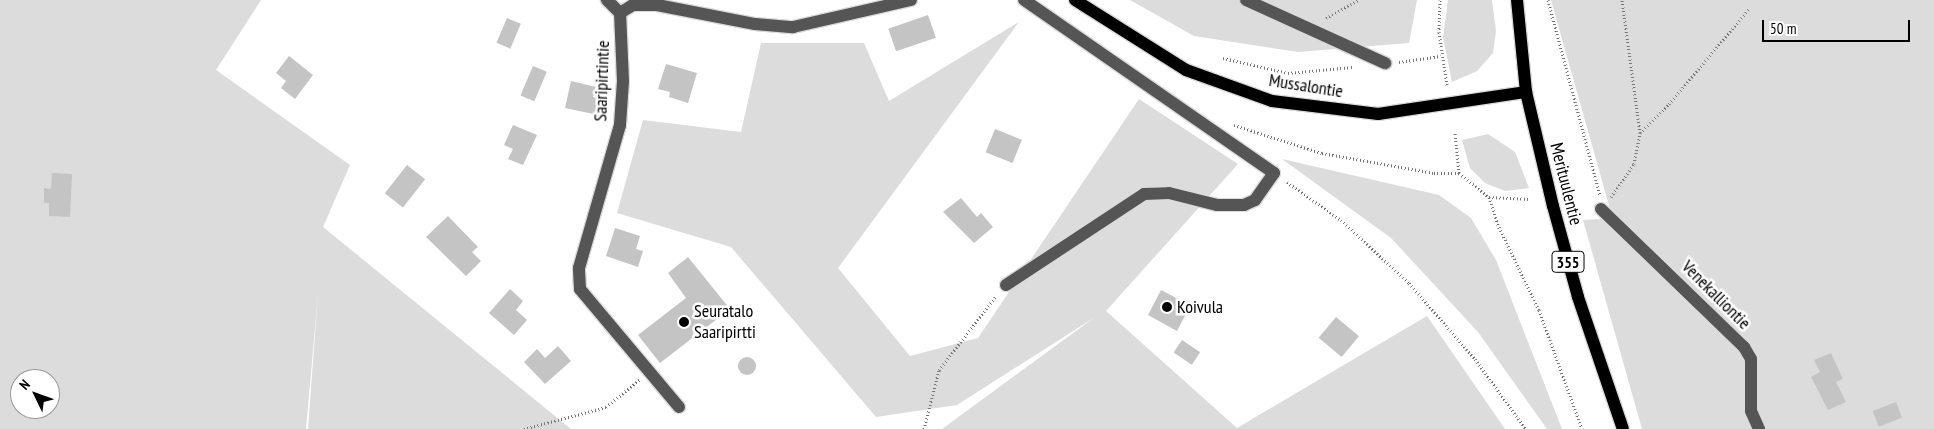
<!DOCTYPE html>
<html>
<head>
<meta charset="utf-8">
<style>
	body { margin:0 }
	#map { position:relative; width:1934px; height:429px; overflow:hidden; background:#fff; font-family:"PT Sans Narrow",sans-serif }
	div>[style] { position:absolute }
	.green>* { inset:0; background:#dcdcdc }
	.building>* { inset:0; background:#c4c4c4; transform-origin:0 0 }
	.round { border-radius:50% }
	.path>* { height:3px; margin-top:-1.5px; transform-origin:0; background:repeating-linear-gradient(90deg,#777 0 1px,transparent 0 3.5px) }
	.roads { filter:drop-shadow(1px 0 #dbdbdb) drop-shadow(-1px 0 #dbdbdb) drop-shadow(0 1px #dbdbdb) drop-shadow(0 -1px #dbdbdb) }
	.minor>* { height:12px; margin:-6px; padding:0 6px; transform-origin:6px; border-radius:6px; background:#555 }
	.major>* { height:12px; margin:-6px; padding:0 6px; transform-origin:6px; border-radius:6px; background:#000 }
	.dots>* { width:14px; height:14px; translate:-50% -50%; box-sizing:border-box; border:2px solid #fff; border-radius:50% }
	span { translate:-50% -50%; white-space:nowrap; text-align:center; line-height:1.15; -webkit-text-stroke:5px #fff; paint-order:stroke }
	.shield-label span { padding:1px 4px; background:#fff; border:1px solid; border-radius:4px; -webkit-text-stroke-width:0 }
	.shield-label { font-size:16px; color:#000; font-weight:700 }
	.street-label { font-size:18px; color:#000 }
	.poi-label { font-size:18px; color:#000 }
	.left { translate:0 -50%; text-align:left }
	.north { position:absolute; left:10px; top:369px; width:50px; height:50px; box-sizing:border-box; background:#fff; border:1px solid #999; border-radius:50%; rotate:312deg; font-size:14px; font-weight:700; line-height:20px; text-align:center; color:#000 }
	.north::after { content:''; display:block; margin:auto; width:18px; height:22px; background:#000; clip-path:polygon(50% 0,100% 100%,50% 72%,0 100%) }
	.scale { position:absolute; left:1762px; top:20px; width:148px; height:22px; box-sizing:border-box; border:2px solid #000; border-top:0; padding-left:6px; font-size:15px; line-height:18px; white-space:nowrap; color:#000; -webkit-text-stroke:4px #fff; paint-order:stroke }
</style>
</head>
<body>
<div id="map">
	<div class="green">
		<div style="clip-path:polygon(evenodd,0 0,261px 0,216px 70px,350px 165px,323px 227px,571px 429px,308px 429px,318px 294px,306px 429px,0 429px,0 0,20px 379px,50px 379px,50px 409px,20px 409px,20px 379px)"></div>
		<div style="clip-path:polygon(1130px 0,1417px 0,1409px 43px,1298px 52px,1194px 36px)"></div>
		<div style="clip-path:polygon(1448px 0,1492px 0,1496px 31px,1493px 53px,1477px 71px,1452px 82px,1443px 37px)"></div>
		<div style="clip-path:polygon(1551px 0,1934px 0,1934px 429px,1642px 429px,1583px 220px,1601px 219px,1610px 209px)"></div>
		<div style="clip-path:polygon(1019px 22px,838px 268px,910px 356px,978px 338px,1139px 99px,1238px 164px,1106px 311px,1237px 428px,1427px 316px,1505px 429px,942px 429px,1095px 317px,957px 405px,876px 417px,731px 247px,617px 213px,643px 120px,741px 132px,761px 43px,864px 43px,889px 101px)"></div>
		<div style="clip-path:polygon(1488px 134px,1515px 152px,1529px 188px,1505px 191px,1485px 183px,1470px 168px,1462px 140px)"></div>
		<div style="clip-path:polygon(1282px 159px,1439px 195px,1471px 218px,1496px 260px,1562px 429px,1547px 429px,1478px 332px,1391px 238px)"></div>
	</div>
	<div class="building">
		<div style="left:928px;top:15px;width:24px;height:42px;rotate:71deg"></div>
		<div style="left:507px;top:18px;width:15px;height:27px;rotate:23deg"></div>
		<div style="clip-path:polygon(289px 56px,313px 75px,295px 99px,281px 88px,286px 81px,276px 73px)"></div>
		<div style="clip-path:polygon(666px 64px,697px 73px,688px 103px,669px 97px,670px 92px,658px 89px)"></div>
		<div style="left:533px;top:66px;width:15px;height:32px;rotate:23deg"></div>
		<div style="clip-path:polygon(571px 81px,596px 87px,593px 97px,606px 100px,603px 116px,565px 108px)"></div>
		<div style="clip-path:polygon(513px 125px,537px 135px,523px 165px,508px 159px,513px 149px,504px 145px)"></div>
		<div style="left:995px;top:129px;width:29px;height:25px;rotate:22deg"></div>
		<div style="left:407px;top:165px;width:23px;height:36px;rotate:38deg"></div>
		<div style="clip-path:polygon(52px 173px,72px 174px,70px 217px,49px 216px,49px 203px,44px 203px,44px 188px,51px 189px)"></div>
		<div style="clip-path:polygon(961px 198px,977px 217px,981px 213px,993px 227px,974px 243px,943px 212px)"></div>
		<div style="clip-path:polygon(448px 216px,478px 247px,472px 252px,481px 261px,466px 276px,426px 237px)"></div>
		<div style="clip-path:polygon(615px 228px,640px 236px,636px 249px,643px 251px,638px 267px,606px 256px)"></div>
		<div style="clip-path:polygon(688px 257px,730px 309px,660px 363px,638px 335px,686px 298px,668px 273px)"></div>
		<div style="clip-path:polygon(510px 289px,523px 301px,516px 310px,527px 320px,514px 335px,489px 313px)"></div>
		<div style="clip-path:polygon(1161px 290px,1180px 300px,1177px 304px,1188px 310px,1177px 331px,1148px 315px)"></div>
		<div style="left:1336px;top:317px;width:30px;height:27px;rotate:40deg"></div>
		<div style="left:1182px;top:340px;width:22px;height:15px;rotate:34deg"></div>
		<div style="clip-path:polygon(558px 346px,571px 361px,545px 384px,524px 362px,537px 349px,545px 358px)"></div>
		<div style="clip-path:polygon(1831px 353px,1843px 379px,1836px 382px,1846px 402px,1828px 410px,1811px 377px,1820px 372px,1814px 360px)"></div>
		<div class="round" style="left:738px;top:357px;width:18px;height:18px"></div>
		<div style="left:1896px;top:402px;width:17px;height:25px;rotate:69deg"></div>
	</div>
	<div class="path">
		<div style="left:1440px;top:0;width:32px;rotate:92deg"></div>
		<div style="left:1439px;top:32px;width:54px;rotate:81.4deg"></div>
		<div style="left:1548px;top:0;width:202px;rotate:75.1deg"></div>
		<div style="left:1326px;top:18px;width:37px;rotate:-29deg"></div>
		<div style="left:1223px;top:58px;width:67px;rotate:13deg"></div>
		<div style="left:1288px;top:73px;width:65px;rotate:-5.3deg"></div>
		<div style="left:1399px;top:62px;width:42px;rotate:-8.1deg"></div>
		<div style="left:1234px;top:125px;width:92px;rotate:17.7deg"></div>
		<div style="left:1322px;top:153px;width:114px;rotate:10.1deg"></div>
		<div style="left:1434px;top:173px;width:25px"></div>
		<div style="left:1459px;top:173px;width:40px;rotate:-95.7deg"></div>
		<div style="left:1640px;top:133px;width:41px;rotate:-45deg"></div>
		<div style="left:1669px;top:104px;width:124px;rotate:-49.9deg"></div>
		<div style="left:1459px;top:173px;width:38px;rotate:39deg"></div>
		<div style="left:1489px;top:197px;width:42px;rotate:2.7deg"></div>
		<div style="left:1287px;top:182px;width:66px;rotate:35.1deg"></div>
		<div style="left:1341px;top:220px;width:93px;rotate:42.8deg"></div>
		<div style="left:1409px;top:283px;width:101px;rotate:49deg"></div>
		<div style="left:1475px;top:359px;width:87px;rotate:53.9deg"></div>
		<div style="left:1489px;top:197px;width:32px;rotate:72deg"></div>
		<div style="left:1499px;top:227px;width:92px;rotate:64.3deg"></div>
		<div style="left:1539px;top:310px;width:127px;rotate:70.1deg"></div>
		<div style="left:1611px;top:197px;width:40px;rotate:-55.1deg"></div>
		<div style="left:1634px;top:164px;width:32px;rotate:-79deg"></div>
		<div style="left:1640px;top:133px;width:134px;rotate:-97.7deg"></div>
		<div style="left:524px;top:429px;width:85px;rotate:-15deg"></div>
		<div style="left:606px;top:407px;width:43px;rotate:-39.3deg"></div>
		<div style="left:924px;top:429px;width:61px;rotate:-75.7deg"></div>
		<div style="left:939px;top:370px;width:93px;rotate:-52.4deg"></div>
	</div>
	<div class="roads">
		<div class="minor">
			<div style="left:607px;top:0;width:18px;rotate:45deg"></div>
			<div style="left:1246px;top:0;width:153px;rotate:24.4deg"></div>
			<div style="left:1601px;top:209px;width:199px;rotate:44deg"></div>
			<div style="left:1744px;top:347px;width:14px;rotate:60deg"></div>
			<div style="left:1751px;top:359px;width:52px;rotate:90deg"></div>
			<div style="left:1751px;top:411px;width:20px;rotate:66deg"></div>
			<div style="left:1006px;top:285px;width:165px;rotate:-33.4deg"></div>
			<div style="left:1144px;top:194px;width:25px;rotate:-2deg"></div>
			<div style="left:1169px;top:193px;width:49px;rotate:14deg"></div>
			<div style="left:1217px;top:205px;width:27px"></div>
			<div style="left:1244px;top:205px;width:12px;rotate:-24deg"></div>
			<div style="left:1255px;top:200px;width:33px;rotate:-55deg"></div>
			<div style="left:1274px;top:173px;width:304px;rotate:-145.3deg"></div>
			<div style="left:679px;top:407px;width:154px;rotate:-130deg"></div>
			<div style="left:580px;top:289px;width:21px;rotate:-93deg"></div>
			<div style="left:579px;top:268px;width:149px;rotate:-74deg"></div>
			<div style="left:620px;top:125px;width:44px;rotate:-86.1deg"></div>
			<div style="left:623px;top:81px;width:68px;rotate:-92.5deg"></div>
			<div style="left:620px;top:13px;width:15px;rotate:-32deg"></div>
			<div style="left:633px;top:5px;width:24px"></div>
			<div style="left:657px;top:5px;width:100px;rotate:11deg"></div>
			<div style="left:755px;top:24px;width:38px;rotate:5deg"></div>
			<div style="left:793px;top:27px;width:121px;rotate:-12.9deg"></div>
		</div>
		<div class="major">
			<div style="left:1075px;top:0;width:131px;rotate:32.2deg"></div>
			<div style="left:1186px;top:70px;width:91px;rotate:19.8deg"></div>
			<div style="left:1272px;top:101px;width:107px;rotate:7deg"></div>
			<div style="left:1378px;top:114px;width:150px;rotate:-8.5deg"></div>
			<div style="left:1517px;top:0;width:92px;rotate:84.4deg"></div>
			<div style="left:1526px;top:92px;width:117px;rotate:76.7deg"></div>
			<div style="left:1553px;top:206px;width:94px;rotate:74.6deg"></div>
			<div style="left:1578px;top:297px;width:139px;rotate:71.2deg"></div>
		</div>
	</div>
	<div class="dots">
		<div style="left:1167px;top:307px;background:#000"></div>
		<div style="left:684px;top:322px;background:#000"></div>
	</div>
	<div class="shield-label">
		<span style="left:1568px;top:262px">355</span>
	</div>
	<div class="street-label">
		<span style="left:602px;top:81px;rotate:-88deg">Saaripirtintie</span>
		<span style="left:1306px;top:86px;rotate:9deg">Mussalontie</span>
		<span style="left:1566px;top:184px;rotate:76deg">Merituulentie</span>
		<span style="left:1716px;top:295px;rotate:45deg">Venekalliontie</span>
	</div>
	<div class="poi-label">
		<span class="left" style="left:1177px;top:307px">Koivula</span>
		<span class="left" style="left:694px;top:322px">Seuratalo<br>Saaripirtti</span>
	</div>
	<div class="north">N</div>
	<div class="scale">50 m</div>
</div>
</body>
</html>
